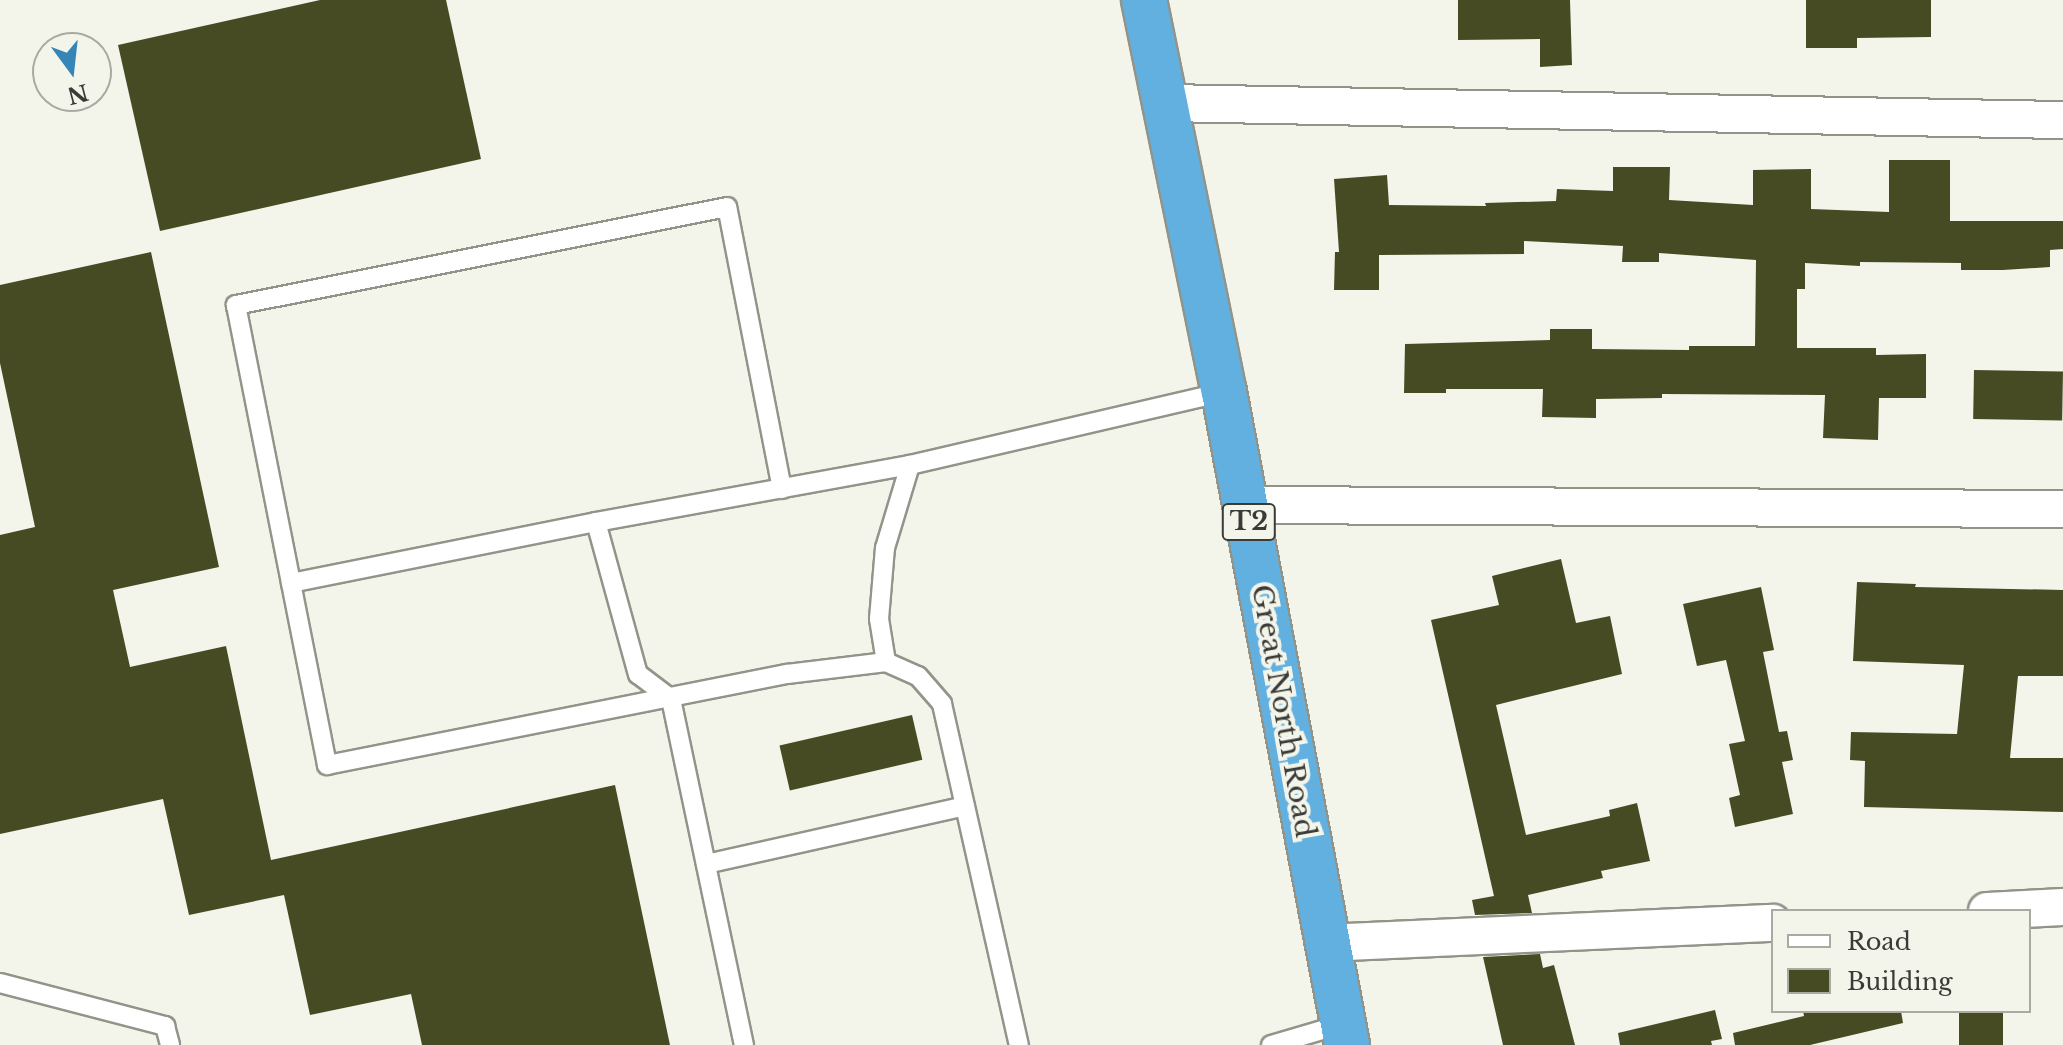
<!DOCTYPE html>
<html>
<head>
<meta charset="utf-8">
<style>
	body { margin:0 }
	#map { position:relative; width:2063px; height:1045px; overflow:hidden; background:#f3f5ea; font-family:"Libre Baskerville",serif }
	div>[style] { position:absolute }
	.building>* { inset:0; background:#474b24; transform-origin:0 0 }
	.roads { filter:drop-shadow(2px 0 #92948a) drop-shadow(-2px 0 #92948a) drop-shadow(0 2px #92948a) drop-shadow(0 -2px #92948a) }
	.service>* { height:18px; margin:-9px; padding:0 9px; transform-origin:9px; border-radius:9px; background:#fff }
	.minor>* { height:36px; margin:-18px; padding:0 18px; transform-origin:18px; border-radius:18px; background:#fff }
	.trunk>* { height:44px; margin:-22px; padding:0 22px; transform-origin:22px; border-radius:22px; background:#62b0e0 }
	span { translate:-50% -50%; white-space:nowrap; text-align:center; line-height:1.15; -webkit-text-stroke:8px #f3f5ea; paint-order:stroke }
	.shield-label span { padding:2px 6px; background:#f3f5ea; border:2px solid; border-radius:6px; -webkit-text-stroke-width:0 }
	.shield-label { font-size:26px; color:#3a3b37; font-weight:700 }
	.street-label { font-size:28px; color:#3a3b37 }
	.legend { position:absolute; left:1771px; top:909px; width:260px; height:104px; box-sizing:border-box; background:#f3f5ea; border:2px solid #a9aba2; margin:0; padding:10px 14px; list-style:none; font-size:24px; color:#3a3b37 }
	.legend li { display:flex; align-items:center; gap:16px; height:40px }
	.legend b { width:40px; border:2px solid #a9aba2 }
	.north { position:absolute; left:32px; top:32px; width:80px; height:80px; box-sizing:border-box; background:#f3f5ea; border:2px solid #a9aba2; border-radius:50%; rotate:165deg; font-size:22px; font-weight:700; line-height:32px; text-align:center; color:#3a3b37 }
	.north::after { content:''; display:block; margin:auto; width:28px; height:36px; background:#3586b7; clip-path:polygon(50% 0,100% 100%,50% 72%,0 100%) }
</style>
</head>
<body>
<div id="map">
	<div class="building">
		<div style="clip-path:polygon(320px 0,446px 0,481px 159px,160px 231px,118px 45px)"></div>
		<div style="clip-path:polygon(1458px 0,1570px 0,1572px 65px,1540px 67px,1540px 39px,1458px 40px)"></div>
		<div style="clip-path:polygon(1806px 0,1931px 0,1931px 37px,1857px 38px,1857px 48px,1806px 48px)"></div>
		<div style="clip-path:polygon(1889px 160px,1950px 160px,1950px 221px,2063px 221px,2063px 249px,2050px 250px,2050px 267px,2003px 270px,1961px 270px,1961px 263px,1860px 262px,1860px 266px,1805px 263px,1805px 289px,1797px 289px,1797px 348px,1876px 348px,1876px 355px,1926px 354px,1926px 398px,1879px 398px,1878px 440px,1823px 438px,1825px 395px,1662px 394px,1662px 398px,1596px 399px,1596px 418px,1542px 417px,1543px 389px,1446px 389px,1446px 393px,1404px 393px,1405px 344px,1550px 340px,1550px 329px,1592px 329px,1592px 349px,1689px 350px,1689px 346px,1755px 346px,1756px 260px,1659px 253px,1659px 262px,1622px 262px,1623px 246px,1524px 241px,1524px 254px,1379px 255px,1379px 290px,1334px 290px,1335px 252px,1339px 252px,1334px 179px,1387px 175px,1389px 205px,1486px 206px,1485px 203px,1556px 201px,1557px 189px,1613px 191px,1613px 167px,1670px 167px,1669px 200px,1753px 205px,1753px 170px,1811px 169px,1811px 209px,1889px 212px)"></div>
		<div style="clip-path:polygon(151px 252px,219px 567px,113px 590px,130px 667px,226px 646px,271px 860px,615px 785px,670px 1045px,422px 1045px,411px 994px,310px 1015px,284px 895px,189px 915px,163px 799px,0 834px,0 535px,35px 527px,0 363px,0 285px)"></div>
		<div style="left:1974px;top:370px;width:89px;height:49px;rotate:1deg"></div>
		<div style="clip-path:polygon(1561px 559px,1576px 623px,1610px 616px,1622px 674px,1496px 705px,1526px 835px,1610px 816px,1609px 810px,1637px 803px,1650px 861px,1601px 871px,1603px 878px,1528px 895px,1532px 913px,1475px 915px,1472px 900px,1494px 896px,1431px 620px,1499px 605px,1492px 576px)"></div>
		<div style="clip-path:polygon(1857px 582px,1916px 584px,1915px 587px,2063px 590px,2063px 676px,2018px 676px,2010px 758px,2063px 758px,2063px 812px,1864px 807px,1865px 761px,1850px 760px,1851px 732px,1957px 734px,1964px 665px,1853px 661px)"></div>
		<div style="clip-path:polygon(1761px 587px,1774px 650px,1763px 652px,1779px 732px,1787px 731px,1793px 760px,1782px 762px,1793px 814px,1735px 827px,1729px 798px,1740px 795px,1729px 744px,1745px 741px,1726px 660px,1697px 666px,1683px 604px)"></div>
		<div style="left:912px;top:715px;width:46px;height:136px;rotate:77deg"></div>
		<div style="clip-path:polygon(1540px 954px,1543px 968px,1554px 965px,1575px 1045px,1503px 1045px,1483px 957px)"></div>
		<div style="clip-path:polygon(1715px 1010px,1722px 1039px,1711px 1041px,1712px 1045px,1620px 1045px,1618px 1033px)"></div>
		<div style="clip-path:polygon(1803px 1011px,1901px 1011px,1903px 1023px,1810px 1045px,1735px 1045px,1733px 1033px,1804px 1016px)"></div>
		<div style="left:1959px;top:1011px;width:44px;height:34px"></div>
	</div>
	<div class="roads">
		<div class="service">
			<div style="left:782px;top:489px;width:287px;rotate:-101deg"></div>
			<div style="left:727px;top:207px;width:501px;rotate:168.71deg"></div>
			<div style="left:236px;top:305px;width:469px;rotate:78.8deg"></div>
			<div style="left:327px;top:765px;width:469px;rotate:-11.2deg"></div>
			<div style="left:787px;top:674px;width:100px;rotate:-6.9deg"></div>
			<div style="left:886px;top:662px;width:35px;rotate:24deg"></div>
			<div style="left:918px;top:676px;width:37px;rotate:49deg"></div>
			<div style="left:942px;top:704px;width:350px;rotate:77.3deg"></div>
			<div style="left:596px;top:522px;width:158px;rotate:74.6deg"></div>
			<div style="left:638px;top:674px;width:41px;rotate:37.1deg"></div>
			<div style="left:671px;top:699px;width:354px;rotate:78.1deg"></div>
			<div style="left:291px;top:583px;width:311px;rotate:-11.3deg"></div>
			<div style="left:596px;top:522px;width:319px;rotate:-10.3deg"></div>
			<div style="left:910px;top:465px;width:322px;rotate:-13.1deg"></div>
			<div style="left:886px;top:662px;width:44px;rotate:-99.2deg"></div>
			<div style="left:879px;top:619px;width:71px;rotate:-85.2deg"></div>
			<div style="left:885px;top:548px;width:87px;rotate:-73.2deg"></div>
			<div style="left:706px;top:864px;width:265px;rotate:-12.6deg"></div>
			<div style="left:0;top:983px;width:171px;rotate:14.6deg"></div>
			<div style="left:165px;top:1026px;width:20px;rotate:75deg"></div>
			<div style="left:1271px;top:1045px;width:75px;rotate:-16.3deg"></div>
		</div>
		<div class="minor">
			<div style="left:1166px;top:103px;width:897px;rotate:1.09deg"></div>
			<div style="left:1246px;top:505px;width:817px;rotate:0.28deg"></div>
			<div style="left:1987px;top:911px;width:76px;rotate:-3deg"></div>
			<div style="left:1326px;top:943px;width:447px;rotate:-2.6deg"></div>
		</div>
		<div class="trunk">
			<div style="left:1144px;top:0;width:400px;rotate:78.5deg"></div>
			<div style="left:1224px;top:392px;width:664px;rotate:79.33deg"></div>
		</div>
	</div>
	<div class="shield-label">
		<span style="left:1249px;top:522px">T2</span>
	</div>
	<div class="street-label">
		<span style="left:1283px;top:711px;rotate:80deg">Great North Road</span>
	</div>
	<ul class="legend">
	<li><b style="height:10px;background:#fff"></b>Road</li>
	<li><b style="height:22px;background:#474b24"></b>Building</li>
	</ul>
	<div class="north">N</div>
</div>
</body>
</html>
